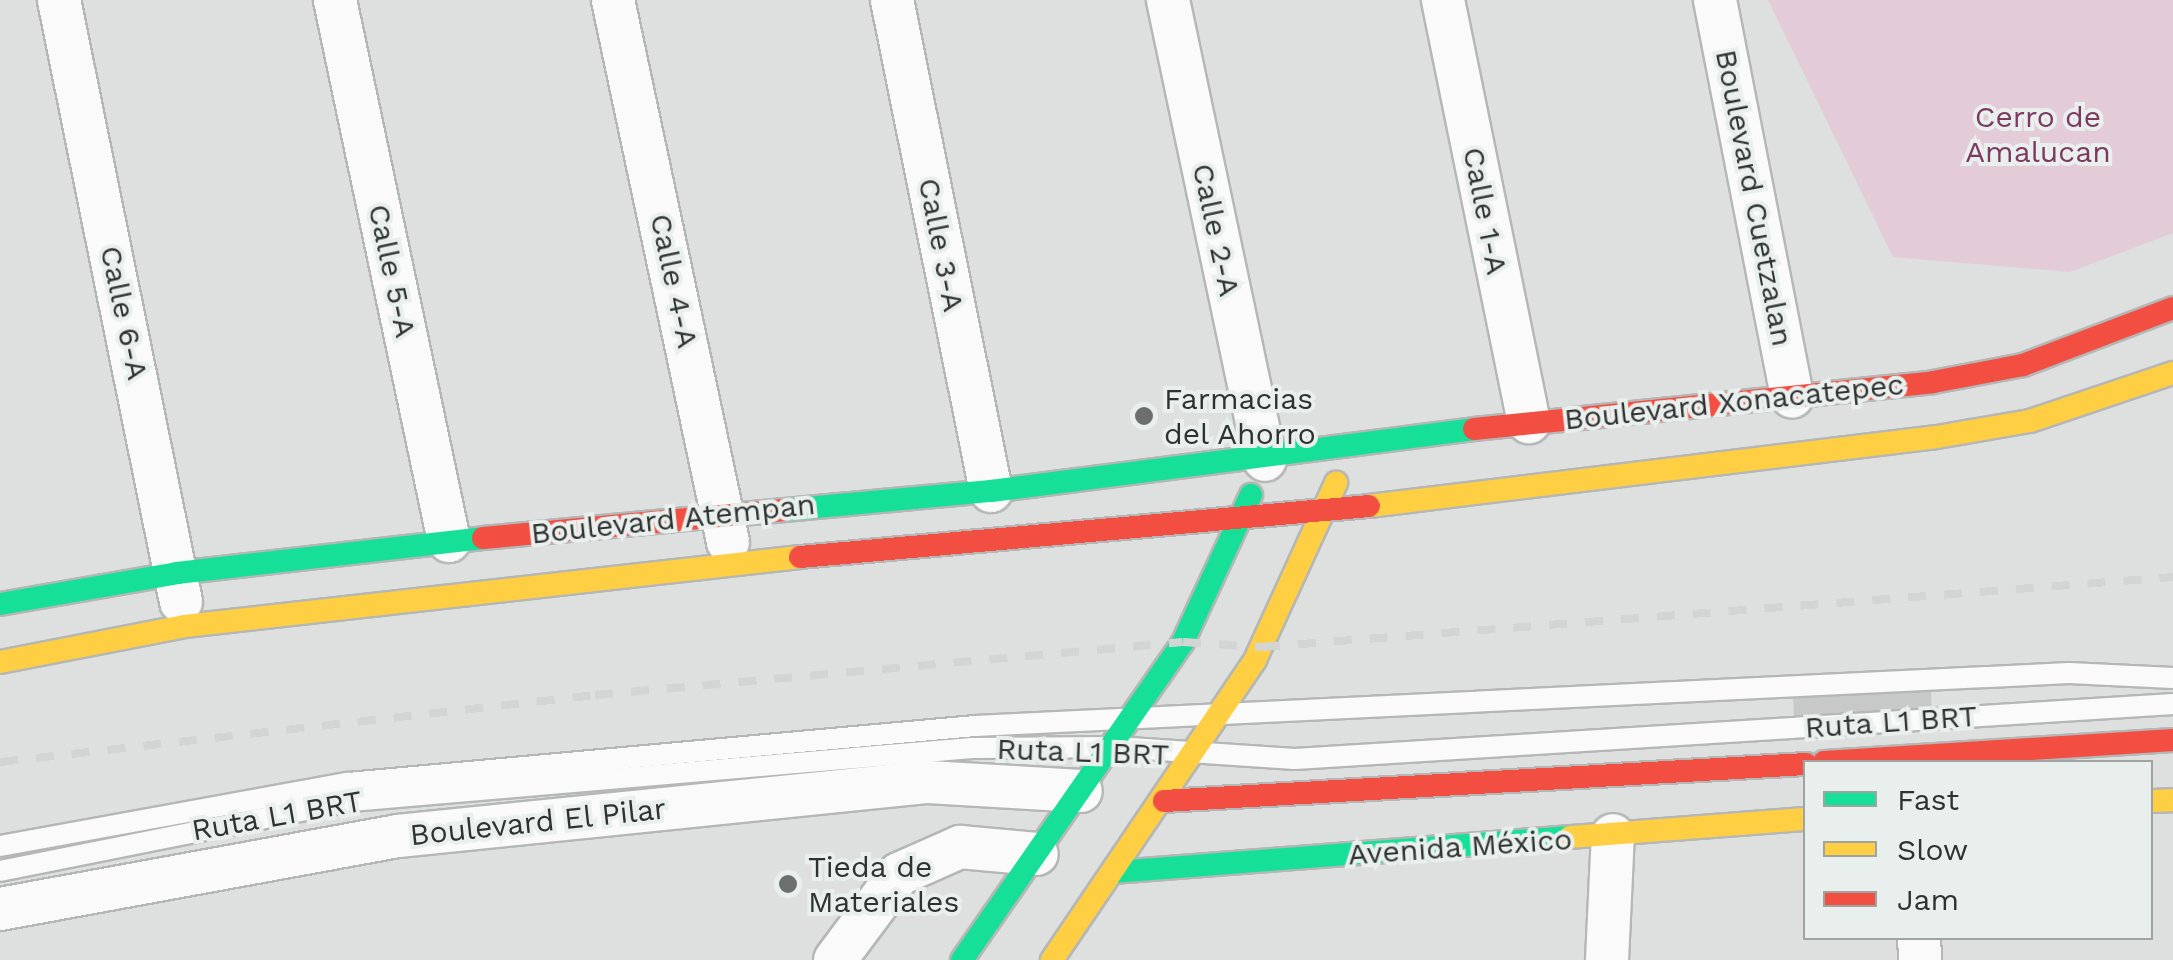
<!DOCTYPE html>
<html>
<head>
<meta charset="utf-8">
<style>
	body { margin:0 }
	#map { position:relative; width:2173px; height:960px; overflow:hidden; background:#dde0df; font-family:"Work Sans",sans-serif }
	div>[style] { position:absolute }
	.green>* { inset:0; background:#e4cbd8 }
	.building>* { inset:0; background:#c6c9c8; transform-origin:0 0 }
	.roads { filter:drop-shadow(2px 0 #b5b7b6) drop-shadow(-2px 0 #b5b7b6) drop-shadow(0 2px #b5b7b6) drop-shadow(0 -2px #b5b7b6) }
	.lane>* { height:20px; margin:-10px; padding:0 10px; transform-origin:10px; border-radius:10px; background:#fafafa }
	.street>* { height:42px; margin:-21px; padding:0 21px; transform-origin:21px; border-radius:21px; background:#fafafa }
	.fast>* { height:22px; margin:-11px; padding:0 11px; transform-origin:11px; border-radius:11px; background:#16e098 }
	.slow>* { height:22px; margin:-11px; padding:0 11px; transform-origin:11px; border-radius:11px; background:#ffcf43 }
	.jam>* { height:22px; margin:-11px; padding:0 11px; transform-origin:11px; border-radius:11px; background:#f24e42 }
	.rail>* { height:8px; margin-top:-4px; transform-origin:0; background:repeating-linear-gradient(90deg,#d3d4d4 0 18px,transparent 0 36px) }
	.dots>* { width:28px; height:28px; translate:-50% -50%; box-sizing:border-box; border:5px solid #e9efed; border-radius:50% }
	span { translate:-50% -50%; white-space:nowrap; text-align:center; line-height:1.15; -webkit-text-stroke:8px #e9efed; paint-order:stroke }
	.park-label { font-size:30px; color:#7e3961 }
	.street-label { font-size:30px; color:#2f3231 }
	.poi-label { font-size:30px; color:#2f3231 }
	.left { translate:0 -50%; text-align:left }
	.legend { position:absolute; left:1803px; top:760px; width:350px; height:180px; box-sizing:border-box; background:#e9efed; border:2px solid #9fa3a2; margin:0; padding:12px 18px; list-style:none; font-size:30px; color:#2f3231 }
	.legend li { display:flex; align-items:center; gap:20px; height:50px }
	.legend b { width:50px; border:2px solid #9fa3a2 }
</style>
</head>
<body>
<div id="map">
	<div class="green">
		<div style="clip-path:polygon(1768px 0,2173px 0,2173px 233px,2070px 272px,1893px 257px)"></div>
	</div>
	<div class="building">
		<div style="left:1931px;top:690px;width:23px;height:138px;rotate:88deg"></div>
	</div>
	<div class="roads">
		<div class="lane">
			<div style="left:0;top:846px;width:354px;rotate:-10.3deg"></div>
			<div style="left:348px;top:783px;width:630px;rotate:-5.19deg"></div>
			<div style="left:975px;top:726px;width:1095px;rotate:-2.77deg"></div>
			<div style="left:2069px;top:673px;width:104px;rotate:2.8deg"></div>
			<div style="left:0;top:871px;width:358px;rotate:-11.3deg"></div>
			<div style="left:351px;top:801px;width:623px;rotate:-4.88deg"></div>
			<div style="left:972px;top:748px;width:143px;rotate:-0.4deg"></div>
			<div style="left:1115px;top:747px;width:180px;rotate:3.8deg"></div>
			<div style="left:1295px;top:759px;width:880px;rotate:-3.58deg"></div>
		</div>
		<div class="street">
			<div style="left:59px;top:0;width:614px;rotate:78.54deg"></div>
			<div style="left:335px;top:0;width:553px;rotate:78.1deg"></div>
			<div style="left:613px;top:0;width:554px;rotate:78.02deg"></div>
			<div style="left:892px;top:0;width:501px;rotate:78.6deg"></div>
			<div style="left:1168px;top:0;width:470px;rotate:78.1deg"></div>
			<div style="left:1443px;top:0;width:431px;rotate:78.5deg"></div>
			<div style="left:1715px;top:0;width:404px;rotate:79deg"></div>
			<div style="left:0;top:909px;width:405px;rotate:-10.4deg"></div>
			<div style="left:398px;top:836px;width:533px;rotate:-5.82deg"></div>
			<div style="left:928px;top:782px;width:153px;rotate:3.4deg"></div>
			<div style="left:1919px;top:938px;width:22px;rotate:87deg"></div>
			<div style="left:835px;top:960px;width:107px;rotate:-53.3deg"></div>
			<div style="left:899px;top:874px;width:67px;rotate:-23.9deg"></div>
			<div style="left:960px;top:847px;width:77px;rotate:5.2deg"></div>
			<div style="left:1607px;top:960px;width:125px;rotate:-87.3deg"></div>
		</div>
		<div class="fast">
			<div style="left:785px;top:510px;width:207px;rotate:-5.3deg"></div>
			<div style="left:991px;top:491px;width:487px;rotate:-7.3deg"></div>
			<div style="left:0;top:604px;width:180px;rotate:-9.9deg"></div>
			<div style="left:177px;top:573px;width:308px;rotate:-6.5deg"></div>
			<div style="left:1114px;top:872px;width:457px;rotate:-4.4deg"></div>
			<div style="left:962px;top:960px;width:387px;rotate:-55.2deg"></div>
			<div style="left:1183px;top:642px;width:162px;rotate:-65.2deg"></div>
		</div>
		<div class="slow">
			<div style="left:1369px;top:506px;width:572px;rotate:-6.93deg"></div>
			<div style="left:1937px;top:437px;width:94px;rotate:-9.8deg"></div>
			<div style="left:2030px;top:421px;width:151px;rotate:-18.6deg"></div>
			<div style="left:0;top:662px;width:188px;rotate:-11deg"></div>
			<div style="left:185px;top:626px;width:619px;rotate:-6.4deg"></div>
			<div style="left:2150px;top:801px;width:23px;rotate:-2deg"></div>
			<div style="left:1570px;top:837px;width:237px;rotate:-4.4deg"></div>
			<div style="left:1052px;top:960px;width:362px;rotate:-55.9deg"></div>
			<div style="left:1255px;top:660px;width:195px;rotate:-65.4deg"></div>
		</div>
		<div class="jam">
			<div style="left:1474px;top:429px;width:461px;rotate:-5.8deg"></div>
			<div style="left:1933px;top:382px;width:92px;rotate:-10.7deg"></div>
			<div style="left:2023px;top:365px;width:160px;rotate:-20.8deg"></div>
			<div style="left:483px;top:538px;width:303px;rotate:-5.3deg"></div>
			<div style="left:800px;top:557px;width:571px;rotate:-5.12deg"></div>
			<div style="left:1824px;top:762px;width:350px;rotate:-3.6deg"></div>
			<div style="left:1164px;top:801px;width:643px;rotate:-3.3deg"></div>
		</div>
	</div>
	<div class="rail">
		<div style="left:0;top:762px;width:599px;rotate:-6.42deg"></div>
		<div style="left:595px;top:695px;width:590px;rotate:-5.15deg"></div>
		<div style="left:1183px;top:642px;width:79px;rotate:3.6deg"></div>
		<div style="left:1262px;top:647px;width:914px;rotate:-4.39deg"></div>
	</div>
	<div class="dots">
		<div style="left:1144px;top:416px;background:#6c6f6e"></div>
		<div style="left:788px;top:884px;background:#6c6f6e"></div>
	</div>
	<div class="park-label">
		<span style="left:2038px;top:134px">Cerro de<br>Amalucan</span>
	</div>
	<div class="street-label">
		<span style="left:1754px;top:198px;rotate:79deg">Boulevard Cuetzalan</span>
		<span style="left:1485px;top:211px;rotate:79deg">Calle 1-A</span>
		<span style="left:1216px;top:230px;rotate:78deg">Calle 2-A</span>
		<span style="left:941px;top:245px;rotate:79deg">Calle 3-A</span>
		<span style="left:392px;top:271px;rotate:78deg">Calle 5-A</span>
		<span style="left:674px;top:281px;rotate:78deg">Calle 4-A</span>
		<span style="left:124px;top:313px;rotate:78deg">Calle 6-A</span>
		<span style="left:1734px;top:402px;rotate:-6deg">Boulevard Xonacatepec</span>
		<span style="left:673px;top:519px;rotate:-6deg">Boulevard Atempan</span>
		<span style="left:1891px;top:722px;rotate:-4deg">Ruta L1 BRT</span>
		<span style="left:1083px;top:752px;rotate:2deg">Ruta L1 BRT</span>
		<span style="left:277px;top:816px;rotate:-10deg">Ruta L1 BRT</span>
		<span style="left:538px;top:822px;rotate:-6deg">Boulevard El Pilar</span>
		<span style="left:1460px;top:847px;rotate:-4deg">Avenida México</span>
	</div>
	<div class="poi-label">
		<span class="left" style="left:1164px;top:416px">Farmacias<br>del Ahorro</span>
		<span class="left" style="left:808px;top:884px">Tieda de<br>Materiales</span>
	</div>
	<ul class="legend">
	<li><b style="height:12px;background:#16e098"></b>Fast</li>
	<li><b style="height:12px;background:#ffcf43"></b>Slow</li>
	<li><b style="height:12px;background:#f24e42"></b>Jam</li>
	</ul>
</div>
</body>
</html>
